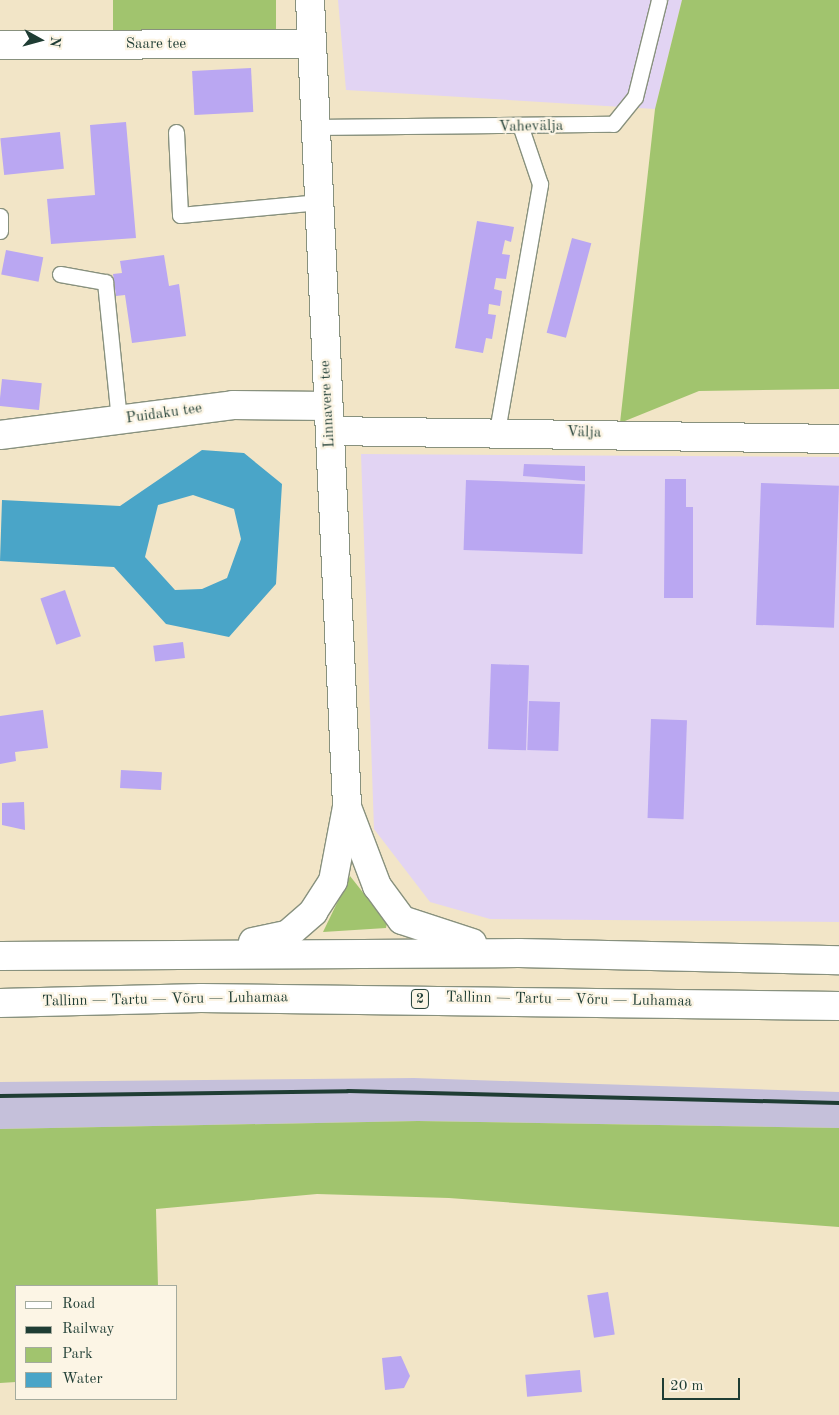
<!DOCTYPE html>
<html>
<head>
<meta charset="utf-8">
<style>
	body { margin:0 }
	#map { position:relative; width:839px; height:1415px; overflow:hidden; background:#f2e5c7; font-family:"Old Standard TT",serif }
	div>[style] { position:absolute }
	.built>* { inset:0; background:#e2d4f3 }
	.industrial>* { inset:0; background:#c5c0da }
	.green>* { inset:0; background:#a1c46e; transform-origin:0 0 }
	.water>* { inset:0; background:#4aa5c8 }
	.building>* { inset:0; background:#baa7f2; transform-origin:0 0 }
	.roads { filter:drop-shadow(1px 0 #88917e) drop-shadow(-1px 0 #88917e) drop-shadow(0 1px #88917e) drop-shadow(0 -1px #88917e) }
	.lane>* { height:15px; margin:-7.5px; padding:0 7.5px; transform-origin:7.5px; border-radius:7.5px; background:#fff }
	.street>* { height:28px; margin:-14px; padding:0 14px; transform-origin:14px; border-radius:14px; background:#fff }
	.secondary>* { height:28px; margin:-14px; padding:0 14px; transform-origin:14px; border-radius:14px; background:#fff }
	.highway>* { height:28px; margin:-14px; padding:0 14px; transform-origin:14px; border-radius:14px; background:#fff }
	.rail>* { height:4px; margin:-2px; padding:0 2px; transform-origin:2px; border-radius:2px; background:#1f3d34 }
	span { translate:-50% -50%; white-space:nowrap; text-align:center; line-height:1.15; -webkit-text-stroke:4.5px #fcf5e5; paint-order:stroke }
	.shield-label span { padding:1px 4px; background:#fcf5e5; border:1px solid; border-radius:4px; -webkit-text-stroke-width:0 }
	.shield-label { font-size:14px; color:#1f3d34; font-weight:700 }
	.street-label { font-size:15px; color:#1f3d34 }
	.legend { position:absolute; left:15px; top:1285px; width:162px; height:115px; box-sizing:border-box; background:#fcf5e5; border:1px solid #a4ab9e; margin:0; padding:6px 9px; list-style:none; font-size:15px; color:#1f3d34 }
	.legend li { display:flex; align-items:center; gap:10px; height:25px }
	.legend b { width:25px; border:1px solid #a4ab9e }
	.north { position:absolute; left:15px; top:15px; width:50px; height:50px; -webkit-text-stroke:4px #fcf5e5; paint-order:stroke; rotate:97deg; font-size:14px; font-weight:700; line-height:20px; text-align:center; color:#1f3d34 }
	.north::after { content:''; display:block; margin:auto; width:18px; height:22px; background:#1f3d34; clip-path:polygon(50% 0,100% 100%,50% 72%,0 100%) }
	.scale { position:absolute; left:662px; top:1378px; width:78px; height:22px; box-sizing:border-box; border:2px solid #1f3d34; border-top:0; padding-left:6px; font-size:15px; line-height:18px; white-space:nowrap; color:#1f3d34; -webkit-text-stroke:4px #fcf5e5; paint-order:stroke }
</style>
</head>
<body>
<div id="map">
	<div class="built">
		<div style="clip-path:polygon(338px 0,682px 0,655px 109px,346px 90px)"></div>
		<div style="clip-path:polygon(361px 454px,839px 457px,839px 922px,490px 919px,430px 902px,374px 829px)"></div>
	</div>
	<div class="industrial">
		<div style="clip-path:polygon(414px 1078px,839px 1092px,839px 1128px,418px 1121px,0 1129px,0 1082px)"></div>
	</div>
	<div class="green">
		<div style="left:113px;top:0;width:163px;height:33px"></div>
		<div style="clip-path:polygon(682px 0,839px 0,839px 389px,699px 391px,620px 423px,655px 109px)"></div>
		<div style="clip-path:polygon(350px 876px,387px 923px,386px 928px,323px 932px)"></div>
		<div style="clip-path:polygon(418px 1121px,839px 1128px,839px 1227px,449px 1198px,317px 1194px,156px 1209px,158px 1286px,16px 1286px,16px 1382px,0 1383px,0 1129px)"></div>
	</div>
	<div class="water">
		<div style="clip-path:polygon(evenodd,202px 450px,244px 453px,282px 484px,276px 584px,229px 637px,166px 624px,114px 567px,0 561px,2px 500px,120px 506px,202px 450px,193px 495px,234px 509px,241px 539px,227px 578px,202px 589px,175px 590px,145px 557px,158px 505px,193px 495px)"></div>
	</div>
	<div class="building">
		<div style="left:251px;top:68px;width:44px;height:59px;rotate:87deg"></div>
		<div style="clip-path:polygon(126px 122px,136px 238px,51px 244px,47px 199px,95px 195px,90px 125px)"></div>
		<div style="left:60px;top:132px;width:37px;height:60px;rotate:84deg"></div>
		<div style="clip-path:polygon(477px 221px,514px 227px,511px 242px,505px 240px,502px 254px,510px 255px,506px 279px,496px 278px,494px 289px,502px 291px,500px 306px,489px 304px,488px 314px,496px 315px,492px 339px,486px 338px,483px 353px,455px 348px)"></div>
		<div style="left:572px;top:238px;width:20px;height:98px;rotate:15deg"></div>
		<div style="left:6px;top:250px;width:38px;height:25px;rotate:11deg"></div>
		<div style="clip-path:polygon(164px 255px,169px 286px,179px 284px,186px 336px,132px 343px,125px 295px,116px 296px,113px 274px,122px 273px,120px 261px)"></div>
		<div style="left:2px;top:379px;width:40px;height:27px;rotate:6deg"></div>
		<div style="clip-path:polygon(524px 464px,585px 466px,585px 481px,523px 476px)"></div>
		<div style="clip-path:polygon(665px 479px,686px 479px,686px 507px,693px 507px,693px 598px,664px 598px)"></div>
		<div style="left:466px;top:480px;width:119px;height:70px;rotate:2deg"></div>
		<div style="left:761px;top:483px;width:78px;height:142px;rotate:2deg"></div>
		<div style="left:65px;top:590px;width:49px;height:26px;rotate:71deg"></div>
		<div style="left:183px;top:642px;width:16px;height:30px;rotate:83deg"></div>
		<div style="left:491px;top:664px;width:38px;height:85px;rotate:2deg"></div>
		<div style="left:529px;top:701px;width:31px;height:49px;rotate:2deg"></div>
		<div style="clip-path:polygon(43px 710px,48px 748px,15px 752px,16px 761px,0 764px,0 716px)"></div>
		<div style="left:651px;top:719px;width:36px;height:99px;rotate:2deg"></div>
		<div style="left:121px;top:770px;width:41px;height:18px;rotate:3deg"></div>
		<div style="clip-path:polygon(24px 802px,25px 830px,2px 825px,2px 803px)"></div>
		<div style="left:608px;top:1292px;width:43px;height:21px;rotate:81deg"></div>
		<div style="clip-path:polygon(401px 1356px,410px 1376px,404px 1388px,385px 1390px,382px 1358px)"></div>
		<div style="left:580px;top:1370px;width:22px;height:55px;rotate:85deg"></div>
	</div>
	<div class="roads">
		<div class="lane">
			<div style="left:314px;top:127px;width:299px;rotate:-0.6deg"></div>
			<div style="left:613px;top:124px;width:35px;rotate:-51deg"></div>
			<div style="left:635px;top:97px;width:100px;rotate:-76.1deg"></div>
			<div style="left:176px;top:132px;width:83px;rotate:87.2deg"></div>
			<div style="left:180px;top:215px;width:140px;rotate:-5.3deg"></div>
			<div style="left:0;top:216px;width:15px;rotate:90deg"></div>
			<div style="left:60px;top:274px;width:46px;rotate:10.1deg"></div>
			<div style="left:105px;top:282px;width:139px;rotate:84.2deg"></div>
			<div style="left:497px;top:431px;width:251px;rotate:-80.1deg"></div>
			<div style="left:540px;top:184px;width:59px;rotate:-108.7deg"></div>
		</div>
		<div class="street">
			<div style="left:0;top:45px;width:311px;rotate:-0.2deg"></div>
			<div style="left:330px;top:431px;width:509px;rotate:0.9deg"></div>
			<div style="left:0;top:435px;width:235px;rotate:-7.3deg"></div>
			<div style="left:233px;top:405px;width:95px;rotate:0.6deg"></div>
		</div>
		<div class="secondary">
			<div style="left:310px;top:0;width:808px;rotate:87.37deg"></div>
		</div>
		<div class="highway">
			<div style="left:347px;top:807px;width:85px;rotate:69.2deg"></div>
			<div style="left:377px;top:886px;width:42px;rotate:53.7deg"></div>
			<div style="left:402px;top:920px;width:74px;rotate:18.2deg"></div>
			<div style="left:253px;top:942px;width:35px;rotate:-12deg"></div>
			<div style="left:287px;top:935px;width:35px;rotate:-41deg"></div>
			<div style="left:313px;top:912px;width:37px;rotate:-57deg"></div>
			<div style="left:333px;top:881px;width:75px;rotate:-79.3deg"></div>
			<div style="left:0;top:956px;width:519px;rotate:-0.33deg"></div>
			<div style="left:519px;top:953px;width:320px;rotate:1.3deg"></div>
			<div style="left:0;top:1003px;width:201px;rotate:-1.4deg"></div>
			<div style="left:201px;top:998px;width:638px;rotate:0.72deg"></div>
		</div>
	</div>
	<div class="rail">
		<div style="left:0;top:1096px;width:348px;rotate:-0.8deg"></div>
		<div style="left:348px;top:1091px;width:491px;rotate:1.4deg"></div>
	</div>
	<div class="shield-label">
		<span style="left:420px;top:999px">2</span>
	</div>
	<div class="street-label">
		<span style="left:156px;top:45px">Saare tee</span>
		<span style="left:531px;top:127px;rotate:-1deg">Vahevälja</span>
		<span style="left:328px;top:404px;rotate:-93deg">Linnavere tee</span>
		<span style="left:164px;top:414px;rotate:-8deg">Puidaku tee</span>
		<span style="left:584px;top:433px;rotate:1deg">Välja</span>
		<span style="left:165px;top:1000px;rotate:-1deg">Tallinn — Tartu — Võru — Luhamaa</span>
		<span style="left:569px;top:1000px;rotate:1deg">Tallinn — Tartu — Võru — Luhamaa</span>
	</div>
	<ul class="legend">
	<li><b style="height:6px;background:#fff"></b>Road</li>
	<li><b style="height:6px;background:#1f3d34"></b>Railway</li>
	<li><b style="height:14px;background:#a1c46e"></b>Park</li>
	<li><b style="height:14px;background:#4aa5c8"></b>Water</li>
	</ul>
	<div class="north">N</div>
	<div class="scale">20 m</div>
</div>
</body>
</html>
